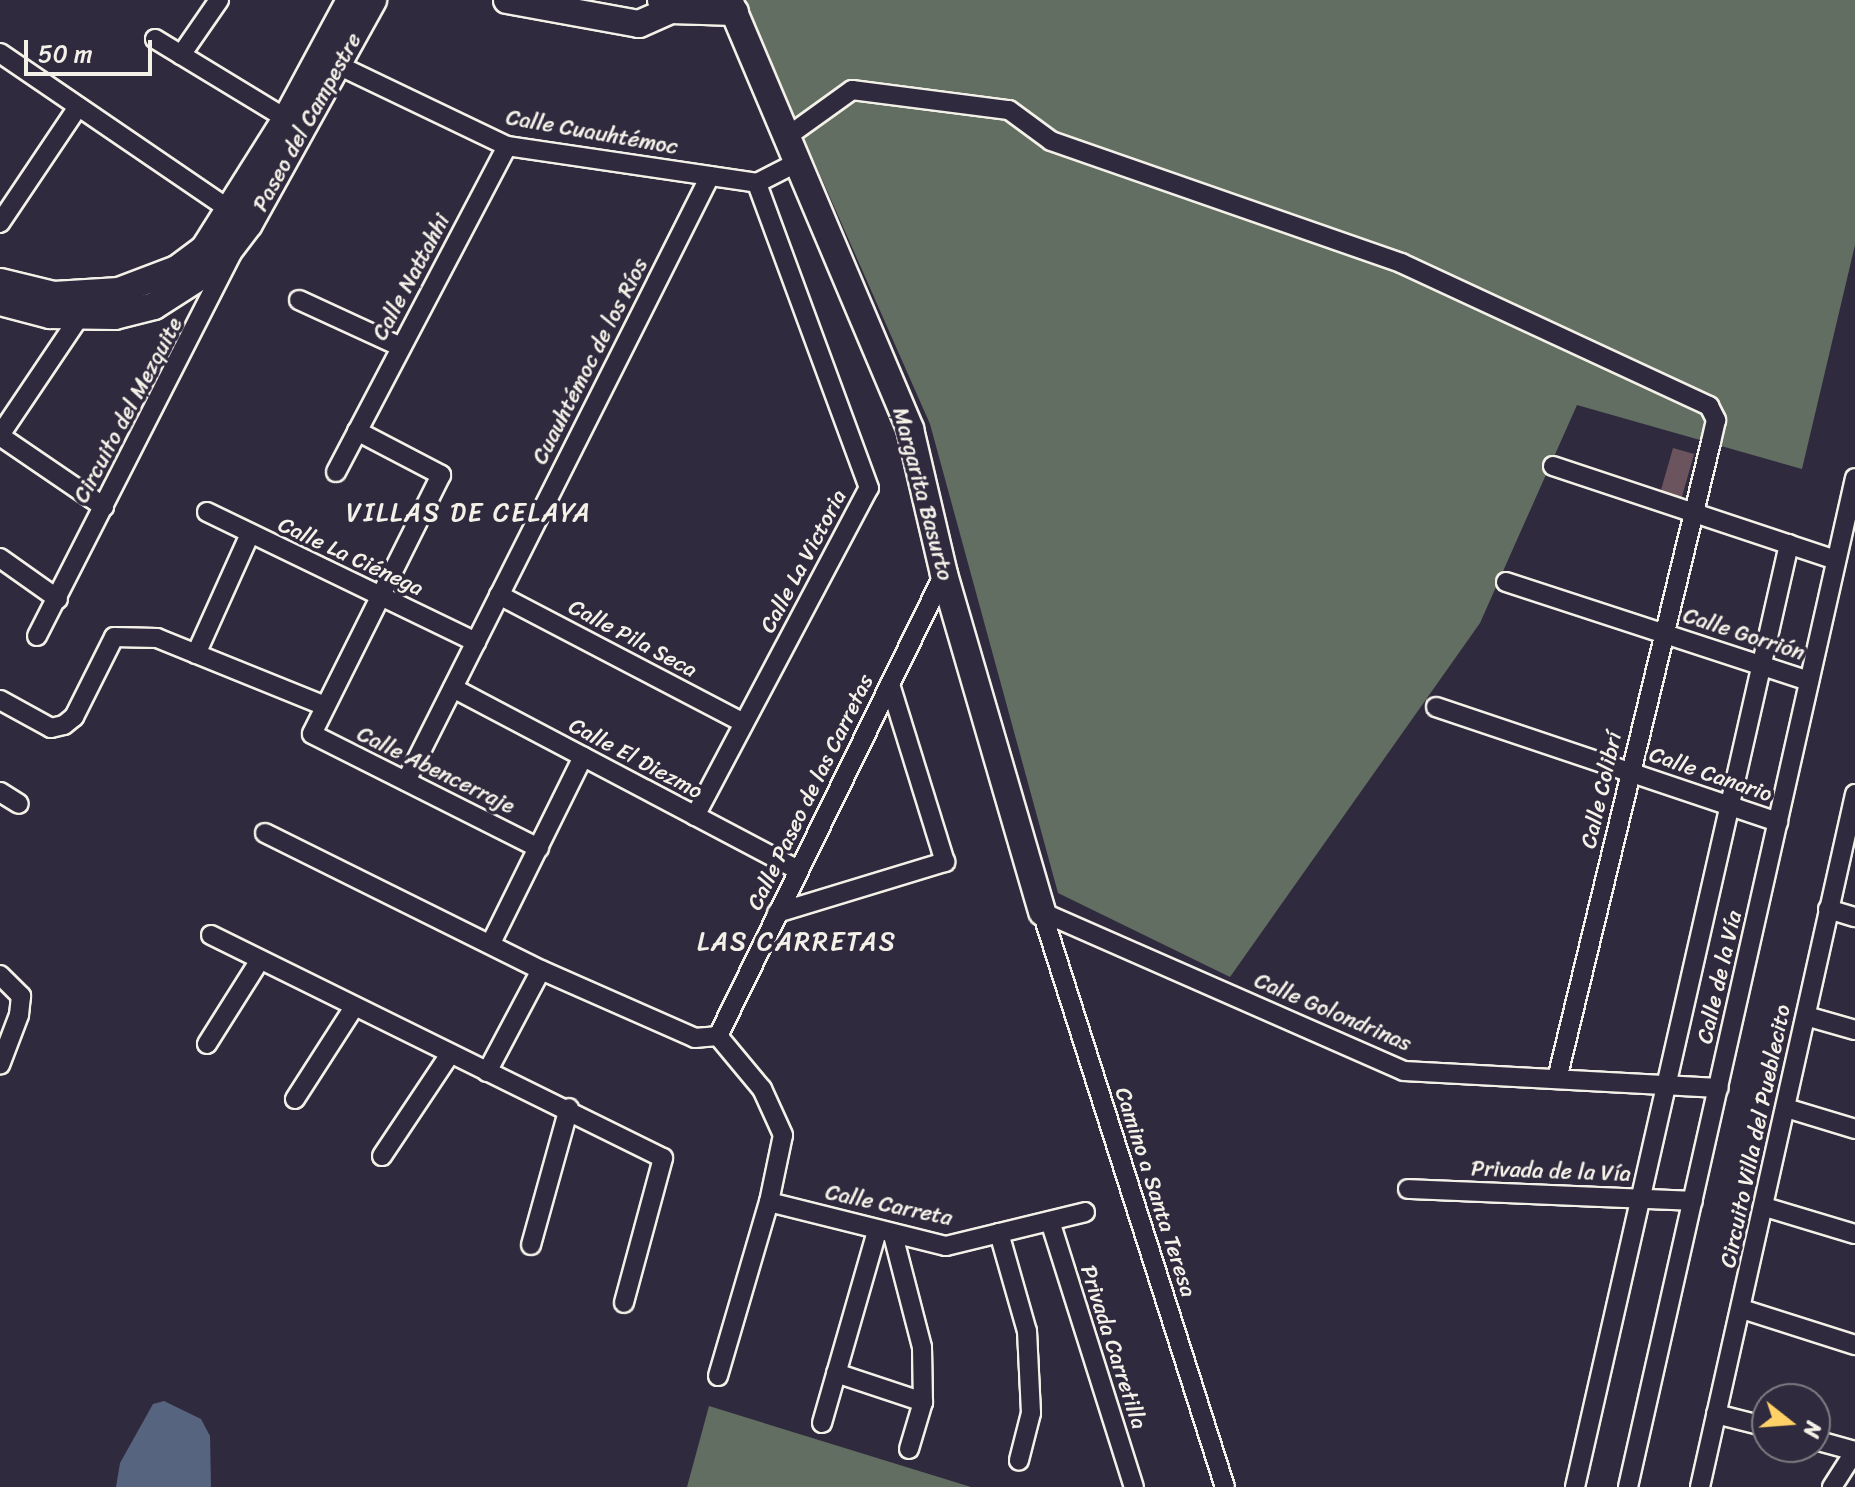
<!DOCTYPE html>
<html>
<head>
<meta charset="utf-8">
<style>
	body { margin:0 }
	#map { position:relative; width:1855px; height:1487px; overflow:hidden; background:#2f2a3d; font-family:Sriracha,sans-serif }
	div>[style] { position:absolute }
	.green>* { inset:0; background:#636e62 }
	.water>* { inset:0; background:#576480 }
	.building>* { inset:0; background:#6b545d; transform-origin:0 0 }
	.roads { filter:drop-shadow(2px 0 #f4f1e8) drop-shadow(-2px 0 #f4f1e8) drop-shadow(0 2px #f4f1e8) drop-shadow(0 -2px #f4f1e8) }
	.street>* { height:18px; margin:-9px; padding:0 9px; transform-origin:9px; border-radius:9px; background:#2f2a3d }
	.secondary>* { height:26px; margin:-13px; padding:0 13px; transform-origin:13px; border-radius:13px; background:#2f2a3d }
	span { translate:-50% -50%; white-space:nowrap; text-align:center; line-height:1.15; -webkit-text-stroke:7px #2f2a3d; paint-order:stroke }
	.street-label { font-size:22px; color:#f4f1e8 }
	.quarter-label { font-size:26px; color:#f4f1e8; letter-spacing:2px }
	.north { position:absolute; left:1751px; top:1383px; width:80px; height:80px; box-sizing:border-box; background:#2f2a3d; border:2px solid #7e7a81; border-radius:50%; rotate:107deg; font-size:22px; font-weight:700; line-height:32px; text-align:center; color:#f4f1e8 }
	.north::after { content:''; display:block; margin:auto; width:28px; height:36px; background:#ffd166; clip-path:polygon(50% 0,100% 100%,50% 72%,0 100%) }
	.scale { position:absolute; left:24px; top:40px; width:128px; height:36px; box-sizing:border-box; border:4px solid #f4f1e8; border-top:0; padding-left:10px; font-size:24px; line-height:28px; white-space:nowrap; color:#f4f1e8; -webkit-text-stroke:6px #2f2a3d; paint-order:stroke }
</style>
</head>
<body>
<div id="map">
	<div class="green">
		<div style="clip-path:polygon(743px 0,1855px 0,1855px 245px,1802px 469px,1577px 405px,1480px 623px,1230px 977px,1058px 893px,930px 424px)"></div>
		<div style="clip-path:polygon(709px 1406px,971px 1487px,687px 1487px)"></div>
	</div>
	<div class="water">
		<div style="clip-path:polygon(164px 1401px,201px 1419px,210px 1436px,211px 1487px,116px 1487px,120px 1463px,153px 1404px)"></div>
	</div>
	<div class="building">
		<div style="left:1673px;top:448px;width:22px;height:48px;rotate:16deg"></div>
	</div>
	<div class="roads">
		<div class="street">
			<div style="left:155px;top:39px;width:162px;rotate:31.3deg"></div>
			<div style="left:0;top:53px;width:281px;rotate:34.3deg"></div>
			<div style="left:181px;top:55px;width:67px;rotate:-55.4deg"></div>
			<div style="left:340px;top:66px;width:185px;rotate:25.6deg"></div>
			<div style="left:507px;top:146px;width:253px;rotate:8.4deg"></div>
			<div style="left:757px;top:183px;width:46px;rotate:-27.1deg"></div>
			<div style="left:788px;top:136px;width:79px;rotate:-35.7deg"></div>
			<div style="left:852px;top:90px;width:158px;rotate:7.3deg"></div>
			<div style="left:1009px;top:110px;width:52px;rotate:36.4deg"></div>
			<div style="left:1051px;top:141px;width:371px;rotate:19.2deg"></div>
			<div style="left:1401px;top:263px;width:340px;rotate:24.9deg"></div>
			<div style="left:1709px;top:406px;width:16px;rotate:63deg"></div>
			<div style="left:1716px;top:420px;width:23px;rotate:103deg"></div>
			<div style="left:1711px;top:442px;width:655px;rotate:103.59deg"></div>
			<div style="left:0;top:223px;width:140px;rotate:-56.1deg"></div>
			<div style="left:299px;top:300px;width:112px;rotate:24.7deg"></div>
			<div style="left:357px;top:431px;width:95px;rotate:27.6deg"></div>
			<div style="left:441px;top:475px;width:289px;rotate:116.5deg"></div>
			<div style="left:312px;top:734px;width:254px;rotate:26.7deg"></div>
			<div style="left:0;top:435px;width:151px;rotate:-56.1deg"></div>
			<div style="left:0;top:436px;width:126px;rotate:34.3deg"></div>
			<div style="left:1553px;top:466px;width:298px;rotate:18.4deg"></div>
			<div style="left:336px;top:472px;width:368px;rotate:-62.3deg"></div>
			<div style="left:207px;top:512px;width:299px;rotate:25.8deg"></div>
			<div style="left:0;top:558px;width:71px;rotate:35.3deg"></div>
			<div style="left:1506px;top:582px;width:319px;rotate:18.1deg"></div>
			<div style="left:499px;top:595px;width:276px;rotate:27.6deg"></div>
			<div style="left:37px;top:636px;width:429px;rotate:-63deg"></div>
			<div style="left:196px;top:654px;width:132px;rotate:-65.8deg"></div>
			<div style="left:453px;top:688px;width:389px;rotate:27.8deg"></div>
			<div style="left:0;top:700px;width:58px;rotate:28.8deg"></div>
			<div style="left:51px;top:728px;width:13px;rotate:-13deg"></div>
			<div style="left:64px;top:725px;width:13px;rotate:-39deg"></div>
			<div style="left:74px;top:717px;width:89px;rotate:-63.4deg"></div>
			<div style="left:114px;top:637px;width:43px;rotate:1.3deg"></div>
			<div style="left:157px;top:638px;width:181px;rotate:22deg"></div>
			<div style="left:1436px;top:707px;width:361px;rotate:18.6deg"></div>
			<div style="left:406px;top:781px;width:677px;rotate:-63.32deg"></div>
			<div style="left:0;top:792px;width:22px;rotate:32deg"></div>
			<div style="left:695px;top:816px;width:371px;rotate:-62.1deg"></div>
			<div style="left:869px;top:488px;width:325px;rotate:-110.2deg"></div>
			<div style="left:265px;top:833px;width:308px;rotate:26.4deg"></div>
			<div style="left:541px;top:970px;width:168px;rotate:23.8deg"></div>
			<div style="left:695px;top:1038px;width:23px;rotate:-5deg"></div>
			<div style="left:1828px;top:909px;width:28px;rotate:17deg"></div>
			<div style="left:1042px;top:912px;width:395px;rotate:23.7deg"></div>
			<div style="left:1404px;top:1071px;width:315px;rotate:3.1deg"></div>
			<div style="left:1042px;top:912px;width:603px;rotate:72.35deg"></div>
			<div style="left:777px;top:913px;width:176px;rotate:-16.9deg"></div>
			<div style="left:945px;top:862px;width:186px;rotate:-107.2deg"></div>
			<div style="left:211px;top:935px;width:504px;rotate:26.26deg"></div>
			<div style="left:663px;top:1158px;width:150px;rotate:105.1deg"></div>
			<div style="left:491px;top:943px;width:208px;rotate:-63.7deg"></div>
			<div style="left:0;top:975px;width:30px;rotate:45deg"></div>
			<div style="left:21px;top:996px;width:19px;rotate:96deg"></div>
			<div style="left:19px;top:1015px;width:53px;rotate:110.8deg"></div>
			<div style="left:1806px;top:1016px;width:51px;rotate:15.9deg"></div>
			<div style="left:207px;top:1044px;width:99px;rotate:-57.8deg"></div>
			<div style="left:487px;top:1072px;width:115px;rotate:-62.1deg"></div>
			<div style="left:295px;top:1099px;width:109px;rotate:-57.3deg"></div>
			<div style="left:1786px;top:1108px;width:72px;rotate:16.9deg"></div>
			<div style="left:382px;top:1156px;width:123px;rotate:-56.3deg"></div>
			<div style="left:1408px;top:1189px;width:285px;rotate:2.4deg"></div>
			<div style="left:769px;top:1202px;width:182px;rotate:14deg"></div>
			<div style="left:946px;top:1246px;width:143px;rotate:-13.7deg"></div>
			<div style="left:1765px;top:1207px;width:94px;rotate:16.7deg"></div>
			<div style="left:1050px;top:1221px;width:279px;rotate:72.5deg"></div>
			<div style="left:999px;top:1233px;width:102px;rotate:74.1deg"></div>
			<div style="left:1027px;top:1331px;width:82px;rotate:87.2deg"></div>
			<div style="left:1031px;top:1413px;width:49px;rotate:104.3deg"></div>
			<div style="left:893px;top:1235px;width:116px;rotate:75.5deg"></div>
			<div style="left:922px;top:1347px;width:55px;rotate:89deg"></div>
			<div style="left:923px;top:1402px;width:49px;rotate:106.6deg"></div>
			<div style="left:531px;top:1245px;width:142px;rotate:-74.5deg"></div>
			<div style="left:1742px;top:1309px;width:119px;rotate:17.7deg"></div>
			<div style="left:836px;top:1373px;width:92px;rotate:18.4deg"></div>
			<div style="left:718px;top:1376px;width:181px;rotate:-73.7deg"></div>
			<div style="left:769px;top:1202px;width:68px;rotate:-78.2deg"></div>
			<div style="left:783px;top:1135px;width:51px;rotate:-114.5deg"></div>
			<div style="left:762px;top:1089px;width:69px;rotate:-129.7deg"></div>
			<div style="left:718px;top:1036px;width:514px;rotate:-63.93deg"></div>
			<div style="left:1716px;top:1414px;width:53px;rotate:14.3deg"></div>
			<div style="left:822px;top:1423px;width:200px;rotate:-74deg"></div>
			<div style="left:1815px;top:1440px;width:41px;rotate:15.4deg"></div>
			<div style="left:1575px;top:1487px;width:967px;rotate:-77.21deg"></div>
			<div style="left:1628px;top:1487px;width:1034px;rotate:-77.32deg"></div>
			<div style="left:1700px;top:1487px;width:710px;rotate:-77.39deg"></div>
			<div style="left:1832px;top:1487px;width:43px;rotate:-57.4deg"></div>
		</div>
		<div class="secondary">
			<div style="left:507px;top:0;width:134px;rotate:10.3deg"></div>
			<div style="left:639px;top:24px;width:35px;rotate:-24deg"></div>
			<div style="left:661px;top:0;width:14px;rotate:45deg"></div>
			<div style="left:671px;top:10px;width:64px;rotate:1.8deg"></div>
			<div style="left:729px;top:0;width:466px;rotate:67.1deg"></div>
			<div style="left:910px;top:429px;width:149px;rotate:76.8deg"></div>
			<div style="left:944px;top:574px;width:352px;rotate:73.8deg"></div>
			<div style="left:0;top:282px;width:56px;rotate:13.5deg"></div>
			<div style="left:54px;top:295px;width:65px;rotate:-3.5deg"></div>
			<div style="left:119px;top:291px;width:62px;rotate:-20.8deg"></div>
			<div style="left:177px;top:269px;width:34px;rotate:-37deg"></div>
			<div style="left:204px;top:249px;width:154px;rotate:-57.8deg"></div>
			<div style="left:286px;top:119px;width:135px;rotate:-61.7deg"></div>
			<div style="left:0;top:302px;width:52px;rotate:14.6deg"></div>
			<div style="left:50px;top:315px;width:65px;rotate:0.9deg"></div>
			<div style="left:115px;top:316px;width:40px;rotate:-14.4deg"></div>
			<div style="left:154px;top:306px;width:76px;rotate:-32.6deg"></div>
			<div style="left:218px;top:265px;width:51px;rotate:-52.9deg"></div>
			<div style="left:249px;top:224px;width:256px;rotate:-61deg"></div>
		</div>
	</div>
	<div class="street-label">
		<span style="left:307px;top:122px;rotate:-61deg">Paseo del Campestre</span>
		<span style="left:592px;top:132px;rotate:10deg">Calle Cuauhtémoc</span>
		<span style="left:411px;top:277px;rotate:-62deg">Calle Nattahhi</span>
		<span style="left:590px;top:361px;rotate:-63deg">Cuauhtémoc de los Ríos</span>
		<span style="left:128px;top:410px;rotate:-62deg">Circuito del Mezquite</span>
		<span style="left:923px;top:494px;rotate:75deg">Margarita Basurto</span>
		<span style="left:351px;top:556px;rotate:25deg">Calle La Ciénega</span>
		<span style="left:803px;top:561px;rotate:-62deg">Calle La Victoria</span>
		<span style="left:1744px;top:634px;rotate:18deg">Calle Gorrión</span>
		<span style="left:633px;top:638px;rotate:28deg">Calle Pila Seca</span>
		<span style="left:636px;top:758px;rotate:28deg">Calle El Diezmo</span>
		<span style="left:436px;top:770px;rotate:26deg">Calle Abencerraje</span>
		<span style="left:1711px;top:774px;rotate:19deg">Calle Canario</span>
		<span style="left:1601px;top:790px;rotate:-77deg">Calle Colibrí</span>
		<span style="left:810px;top:792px;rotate:-64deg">Calle Paseo de las Carretas</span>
		<span style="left:1719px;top:977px;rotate:-77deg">Calle de la Vía</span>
		<span style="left:1333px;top:1012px;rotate:23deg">Calle Golondrinas</span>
		<span style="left:1755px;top:1136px;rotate:-78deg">Circuito Villa del Pueblecito</span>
		<span style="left:1551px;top:1171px;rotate:2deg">Privada de la Vía</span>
		<span style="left:1156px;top:1192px;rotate:72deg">Camino a Santa Teresa</span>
		<span style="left:889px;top:1205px;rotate:12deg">Calle Carreta</span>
		<span style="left:1114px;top:1347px;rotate:72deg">Privada Carretilla</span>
	</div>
	<div class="quarter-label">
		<span style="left:469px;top:513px">VILLAS DE CELAYA</span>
		<span style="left:797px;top:942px">LAS CARRETAS</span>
	</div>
	<div class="north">N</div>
	<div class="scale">50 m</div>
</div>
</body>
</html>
